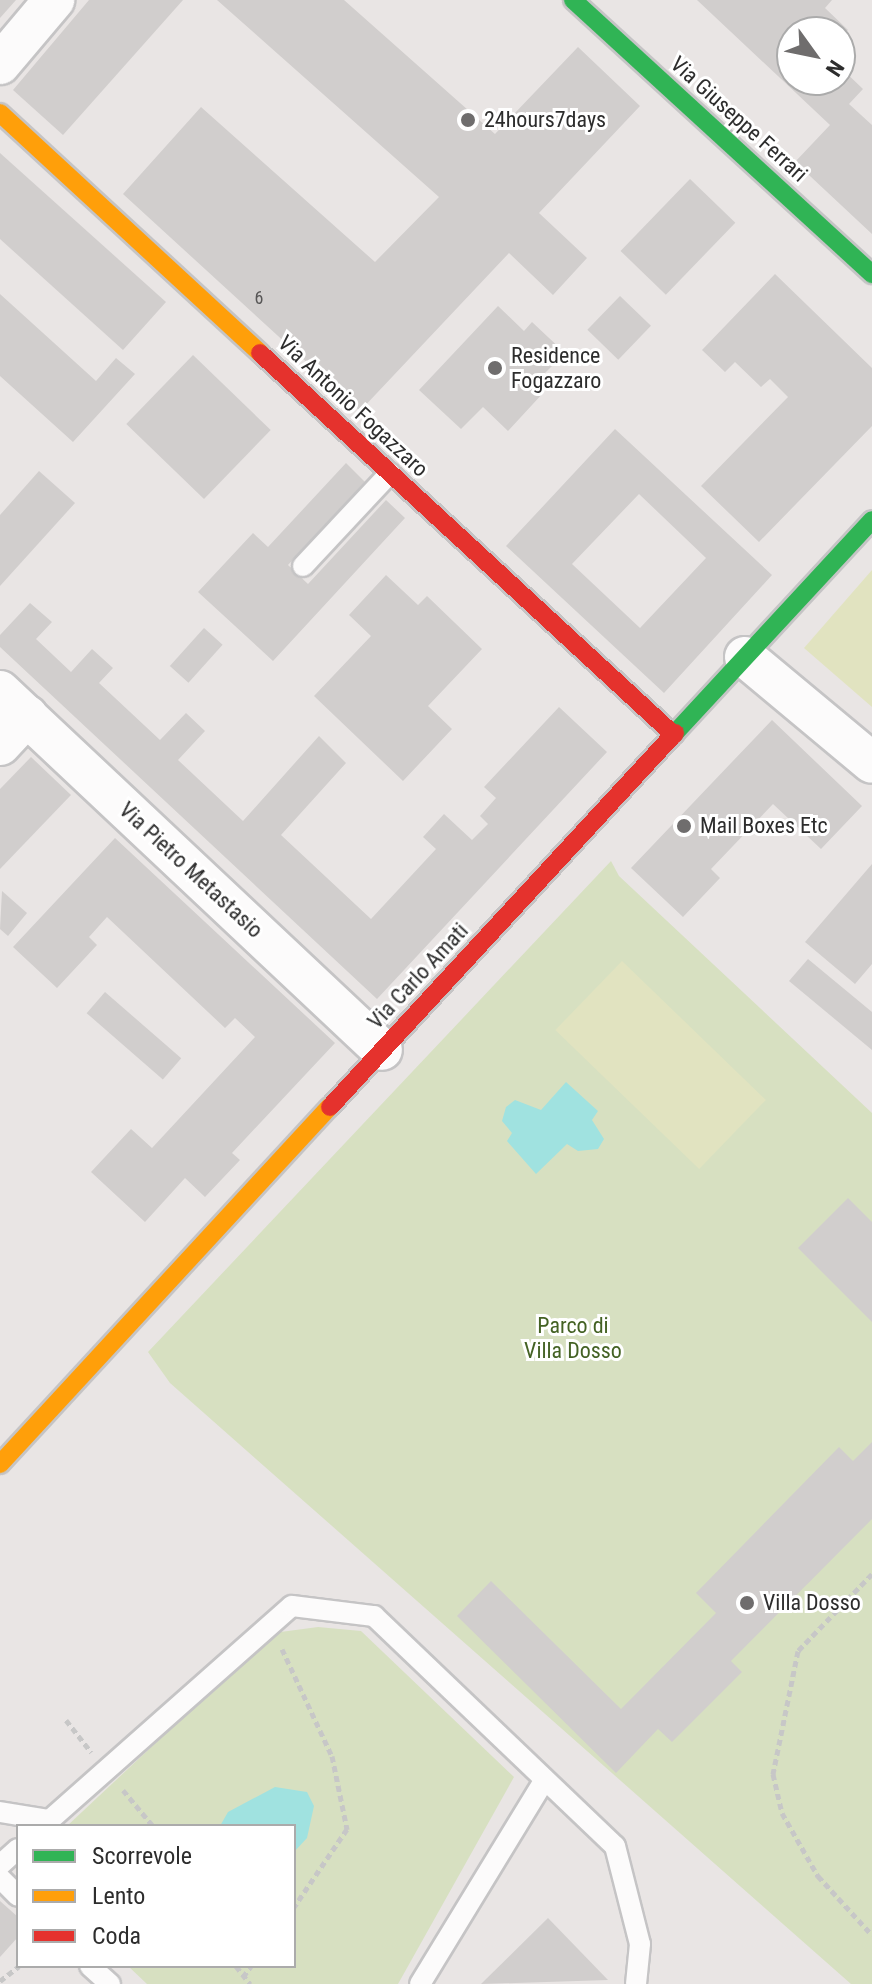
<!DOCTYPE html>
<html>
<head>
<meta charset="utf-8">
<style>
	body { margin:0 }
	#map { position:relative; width:872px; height:1984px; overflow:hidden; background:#e9e5e4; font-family:"Roboto Condensed",sans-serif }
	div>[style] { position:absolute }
	.green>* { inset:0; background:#d7e0c1 }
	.pitch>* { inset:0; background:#e1e3c0; transform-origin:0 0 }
	.water>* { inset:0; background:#a0e2e0 }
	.building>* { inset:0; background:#d1cecd; transform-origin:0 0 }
	.path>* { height:5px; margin-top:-2.5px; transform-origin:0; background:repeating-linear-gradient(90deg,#c7c7c7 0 6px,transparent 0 10px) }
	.roads { filter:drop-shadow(2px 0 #c5c4c5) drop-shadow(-2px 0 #c5c4c5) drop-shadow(0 2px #c5c4c5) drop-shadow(0 -2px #c5c4c5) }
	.lane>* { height:20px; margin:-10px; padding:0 10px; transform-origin:10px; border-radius:10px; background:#fcfbfb }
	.street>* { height:40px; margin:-20px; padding:0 20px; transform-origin:20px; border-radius:20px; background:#fcfbfb }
	.fast>* { height:18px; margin:-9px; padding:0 9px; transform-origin:9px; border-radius:9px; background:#30b455 }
	.slow>* { height:18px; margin:-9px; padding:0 9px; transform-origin:9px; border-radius:9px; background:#ff9f0a }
	.jam>* { height:18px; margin:-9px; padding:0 9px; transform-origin:9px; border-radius:9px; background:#e5322d }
	.dots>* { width:22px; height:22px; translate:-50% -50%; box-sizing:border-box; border:4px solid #fff; border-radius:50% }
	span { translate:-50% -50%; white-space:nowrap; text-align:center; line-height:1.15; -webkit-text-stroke:6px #fff; paint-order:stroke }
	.number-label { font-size:18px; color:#575656 }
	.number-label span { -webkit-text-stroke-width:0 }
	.street-label { font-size:22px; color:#2d2d2d }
	.poi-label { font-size:22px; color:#2d2d2d }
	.left { translate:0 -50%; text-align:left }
	.park-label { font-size:22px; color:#446224 }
	.legend { position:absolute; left:16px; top:1824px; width:280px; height:144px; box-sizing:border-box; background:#fff; border:2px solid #ababab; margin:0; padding:10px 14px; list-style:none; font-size:24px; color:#2d2d2d }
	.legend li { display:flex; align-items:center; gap:16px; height:40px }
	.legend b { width:40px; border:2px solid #ababab }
	.north { position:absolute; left:776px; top:16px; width:80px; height:80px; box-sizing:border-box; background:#fff; border:2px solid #ababab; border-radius:50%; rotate:123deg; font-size:22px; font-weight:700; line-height:32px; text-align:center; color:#2d2d2d }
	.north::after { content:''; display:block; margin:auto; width:28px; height:36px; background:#6f6d6d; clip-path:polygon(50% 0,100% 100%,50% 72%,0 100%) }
</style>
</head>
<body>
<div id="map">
	<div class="green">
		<div style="clip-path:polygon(611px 861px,619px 876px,872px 1113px,872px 1984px,851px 1984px,170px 1383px,148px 1352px)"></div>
		<div style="clip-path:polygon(318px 1627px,361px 1631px,514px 1777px,398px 1984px,147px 1984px,128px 1966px,294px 1966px,294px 1826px,67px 1826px,273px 1633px)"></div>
	</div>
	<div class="pitch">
		<div style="clip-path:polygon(872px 570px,872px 707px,804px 648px)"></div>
		<div style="left:622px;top:961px;width:200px;height:96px;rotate:44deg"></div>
	</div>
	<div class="water">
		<div style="clip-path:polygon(566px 1082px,598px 1111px,592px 1120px,604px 1139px,598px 1149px,578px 1151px,567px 1144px,536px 1174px,507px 1141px,512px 1133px,502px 1121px,506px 1107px,515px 1100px,541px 1110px)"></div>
		<div style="clip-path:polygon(275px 1787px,307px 1792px,314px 1806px,307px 1838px,294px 1852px,294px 1826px,220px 1826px,228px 1812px)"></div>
	</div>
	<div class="building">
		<div style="clip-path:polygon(0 0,16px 0,0 18px)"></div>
		<div style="clip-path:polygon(89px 0,183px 0,63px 135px,13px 90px)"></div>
		<div style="clip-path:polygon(217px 0,344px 0,495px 134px,578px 47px,640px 106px,539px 213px,587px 258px,553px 295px,509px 253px,360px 411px,123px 194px,201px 107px,375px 262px,439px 197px)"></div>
		<div style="clip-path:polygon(697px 0,832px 0,825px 8px,848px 30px,840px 38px,840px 32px,792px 32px,792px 80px,840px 80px,840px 67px,863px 89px,849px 104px,872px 125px,872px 234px,795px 162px,830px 125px)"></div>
		<div style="clip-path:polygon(0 153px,166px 302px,123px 350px,0 239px)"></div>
		<div style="left:690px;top:179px;width:63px;height:100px;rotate:44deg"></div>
		<div style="clip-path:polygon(775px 274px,872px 368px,872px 426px,759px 542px,701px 486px,788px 397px,770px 379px,761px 387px,735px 362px,725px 372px,702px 350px)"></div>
		<div style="clip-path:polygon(0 294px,96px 381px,116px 358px,135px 374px,73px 442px,0 376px)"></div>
		<div style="left:620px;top:296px;width:43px;height:47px;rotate:44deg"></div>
		<div style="clip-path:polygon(498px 306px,524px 331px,532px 322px,565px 353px,535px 383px,544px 392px,508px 431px,483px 407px,461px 429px,419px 390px)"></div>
		<div style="left:193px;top:355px;width:108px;height:96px;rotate:44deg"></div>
		<div style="clip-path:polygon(evenodd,615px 429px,772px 575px,664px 693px,506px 546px,615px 429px,639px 494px,706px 558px,640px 628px,572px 564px,639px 494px)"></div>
		<div style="clip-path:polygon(346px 463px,365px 482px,288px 565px,308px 584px,386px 500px,405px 518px,273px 661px,198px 592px,253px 533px,268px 547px)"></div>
		<div style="clip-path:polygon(39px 471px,75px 503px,0 586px,0 515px)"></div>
		<div style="clip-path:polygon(386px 575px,418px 605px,427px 596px,482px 649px,428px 706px,452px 729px,403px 781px,314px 696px,371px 636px,349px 615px)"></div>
		<div style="clip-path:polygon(30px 603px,52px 622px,36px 639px,71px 672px,92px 649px,113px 668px,99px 683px,160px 740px,186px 713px,205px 731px,178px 760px,243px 821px,319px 736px,346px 763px,281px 835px,371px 919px,436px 849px,423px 837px,444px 814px,472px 840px,488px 824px,480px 816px,496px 798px,484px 787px,559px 707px,607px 752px,377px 999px,0 647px,0 635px)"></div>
		<div style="left:204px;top:628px;width:25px;height:51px;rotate:42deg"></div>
		<div style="clip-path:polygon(772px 720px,862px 806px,821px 849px,773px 804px,711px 869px,720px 878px,683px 917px,631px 868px)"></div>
		<div style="clip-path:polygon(31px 757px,71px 795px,0 869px,0 789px)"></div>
		<div style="clip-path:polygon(115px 838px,335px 1043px,232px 1153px,240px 1160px,205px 1197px,185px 1178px,145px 1222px,91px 1172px,131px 1129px,152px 1148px,255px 1037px,235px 1018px,225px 1028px,107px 917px,89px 937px,97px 945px,57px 988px,13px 947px)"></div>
		<div style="clip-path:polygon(872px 864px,872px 964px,855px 984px,805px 942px)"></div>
		<div style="clip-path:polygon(2px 891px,27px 913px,8px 936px,0 929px)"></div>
		<div style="clip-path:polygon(808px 959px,872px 1012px,872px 1050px,789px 981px)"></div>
		<div style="left:105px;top:992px;width:101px;height:28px;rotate:41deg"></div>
		<div style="clip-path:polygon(848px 1198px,872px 1222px,872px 1322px,798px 1248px)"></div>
		<div style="clip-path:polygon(872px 1442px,872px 1519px,731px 1661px,742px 1672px,672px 1742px,658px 1729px,616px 1773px,457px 1616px,491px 1581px,621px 1709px,716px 1613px,696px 1593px,839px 1447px,853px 1461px)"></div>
		<div style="clip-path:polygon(0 1901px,18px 1917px,18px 1937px,0 1957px)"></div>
		<div style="clip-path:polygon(548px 1918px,608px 1980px,481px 1984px)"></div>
	</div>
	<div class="path">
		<div style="left:872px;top:1574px;width:107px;rotate:133.9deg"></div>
		<div style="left:798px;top:1651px;width:126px;rotate:101.5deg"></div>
		<div style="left:773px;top:1774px;width:40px;rotate:77deg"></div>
		<div style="left:782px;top:1813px;width:73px;rotate:60.3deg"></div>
		<div style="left:818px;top:1876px;width:80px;rotate:47.5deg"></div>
		<div style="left:282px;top:1649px;width:118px;rotate:65deg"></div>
		<div style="left:332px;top:1756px;width:75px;rotate:78.4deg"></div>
		<div style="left:347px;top:1829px;width:94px;rotate:124.2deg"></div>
		<div style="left:66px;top:1720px;width:41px;rotate:52deg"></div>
		<div style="left:123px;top:1790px;width:47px;rotate:50.2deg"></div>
		<div style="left:236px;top:1966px;width:23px;rotate:52deg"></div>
		<div style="left:243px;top:1977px;width:14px;rotate:-54deg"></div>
		<div style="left:0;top:1981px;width:24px;rotate:-38deg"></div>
	</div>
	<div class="roads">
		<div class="lane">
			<div style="left:303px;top:566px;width:127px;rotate:-46.9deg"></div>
			<div style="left:0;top:1812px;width:50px;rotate:9.3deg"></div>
			<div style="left:43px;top:1826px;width:332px;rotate:-41.5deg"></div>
			<div style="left:292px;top:1606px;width:83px;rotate:7deg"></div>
			<div style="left:374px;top:1616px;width:333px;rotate:43.7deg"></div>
			<div style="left:615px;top:1846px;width:101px;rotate:75.7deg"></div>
			<div style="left:640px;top:1944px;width:40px;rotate:95.7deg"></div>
			<div style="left:0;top:1865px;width:24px;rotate:-42deg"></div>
			<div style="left:0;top:1878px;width:25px;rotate:45deg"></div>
			<div style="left:90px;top:1966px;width:27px;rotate:42deg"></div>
			<div style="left:420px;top:1984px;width:238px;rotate:-58.6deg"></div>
		</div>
		<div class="street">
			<div style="left:0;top:64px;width:84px;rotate:-49.8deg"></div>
			<div style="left:745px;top:657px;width:165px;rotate:39.8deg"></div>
			<div style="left:0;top:691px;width:524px;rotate:43.22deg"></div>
			<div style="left:0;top:745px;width:40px;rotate:-47deg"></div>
		</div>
		<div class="fast">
			<div style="left:573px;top:0;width:406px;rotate:42.5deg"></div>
			<div style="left:675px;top:733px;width:290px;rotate:-47.2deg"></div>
		</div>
		<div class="slow">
			<div style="left:0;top:113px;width:354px;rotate:42.7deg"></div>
			<div style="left:0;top:1464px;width:486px;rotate:-47.3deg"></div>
		</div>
		<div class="jam">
			<div style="left:260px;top:353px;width:563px;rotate:42.7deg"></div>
			<div style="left:330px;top:1107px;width:509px;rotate:-47.31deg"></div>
		</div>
	</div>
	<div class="dots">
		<div style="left:468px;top:120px;background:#6f6d6d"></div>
		<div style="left:495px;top:368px;background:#6f6d6d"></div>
		<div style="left:684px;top:826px;background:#6f6d6d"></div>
		<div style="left:747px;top:1603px;background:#6f6d6d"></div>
	</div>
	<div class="number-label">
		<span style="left:259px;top:298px">6</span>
	</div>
	<div class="street-label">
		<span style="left:739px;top:119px;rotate:42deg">Via Giuseppe Ferrari</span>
		<span style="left:353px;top:406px;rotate:43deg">Via Antonio Fogazzaro</span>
		<span style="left:191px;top:870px;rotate:43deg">Via Pietro Metastasio</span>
		<span style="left:418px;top:976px;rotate:-47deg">Via Carlo Amati</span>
	</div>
	<div class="poi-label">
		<span class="left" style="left:484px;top:120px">24hours7days</span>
		<span class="left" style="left:511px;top:368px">Residence<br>Fogazzaro</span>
		<span class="left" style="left:700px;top:826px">Mail Boxes Etc</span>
		<span class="left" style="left:763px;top:1603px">Villa Dosso</span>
	</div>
	<div class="park-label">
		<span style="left:573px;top:1338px">Parco di<br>Villa Dosso</span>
	</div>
	<ul class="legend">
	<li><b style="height:10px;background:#30b455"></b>Scorrevole</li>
	<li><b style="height:10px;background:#ff9f0a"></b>Lento</li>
	<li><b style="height:10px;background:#e5322d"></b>Coda</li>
	</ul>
	<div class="north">N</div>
</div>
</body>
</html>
